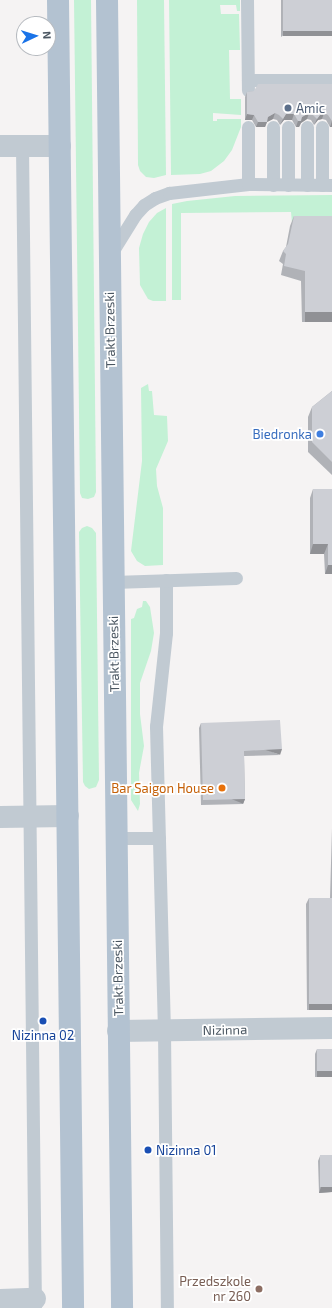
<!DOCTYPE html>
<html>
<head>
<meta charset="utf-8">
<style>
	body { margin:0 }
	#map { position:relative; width:332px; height:1308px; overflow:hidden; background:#f5f3f3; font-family:"Exo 2",sans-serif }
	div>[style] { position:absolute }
	.green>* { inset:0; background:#c3f1d5 }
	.lane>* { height:13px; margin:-6.5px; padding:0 6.5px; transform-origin:6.5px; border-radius:6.5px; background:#c1cad2 }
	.street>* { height:22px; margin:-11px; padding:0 11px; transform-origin:11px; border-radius:11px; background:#c1cad2 }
	.primary>* { height:22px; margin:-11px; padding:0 11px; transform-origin:11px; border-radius:11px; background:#b3c2d1 }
	.wall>* { inset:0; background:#b0b2b7 }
	.shaded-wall>* { inset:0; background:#909195; transform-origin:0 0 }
	.building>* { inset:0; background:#cdcfd5; transform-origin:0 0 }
	.dots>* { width:11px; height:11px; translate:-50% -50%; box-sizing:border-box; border:2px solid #fff; border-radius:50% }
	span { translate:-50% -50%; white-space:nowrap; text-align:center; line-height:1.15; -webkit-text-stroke:3.5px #fff; paint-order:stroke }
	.service-label { font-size:13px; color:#4e5e75 }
	.left { translate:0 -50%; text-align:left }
	.street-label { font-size:13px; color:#4a5661 }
	.shop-label { font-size:13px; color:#366cbe }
	.right { translate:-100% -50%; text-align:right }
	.food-label { font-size:13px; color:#c56008 }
	.transit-label { font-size:13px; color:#164399 }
	.education-label { font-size:13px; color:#785e54 }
	.north { position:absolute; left:16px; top:16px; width:40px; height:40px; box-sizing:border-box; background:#fff; border:1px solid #b7bbc0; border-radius:50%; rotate:86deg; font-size:11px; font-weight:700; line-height:16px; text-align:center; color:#4a5661 }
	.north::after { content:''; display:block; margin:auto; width:14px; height:18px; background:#1a73e8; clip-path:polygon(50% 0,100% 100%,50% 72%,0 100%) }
</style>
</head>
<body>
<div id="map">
	<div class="green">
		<div style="clip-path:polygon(74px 0,91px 0,96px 492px,94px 497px,88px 499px,82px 498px,80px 493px)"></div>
		<div style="clip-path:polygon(137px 0,164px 0,166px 175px,154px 178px,146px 177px,140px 171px,138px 165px)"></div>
		<div style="clip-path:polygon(169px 0,240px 0,240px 11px,237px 11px,236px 5px,220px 5px,221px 14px,239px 14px,240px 50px,229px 50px,230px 99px,241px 99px,241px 115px,213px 113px,213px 121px,217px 121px,217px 119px,241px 119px,241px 127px,232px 150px,224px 161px,211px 171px,200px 174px,171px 175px)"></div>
		<div style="clip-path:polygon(332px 195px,332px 223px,292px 223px,291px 212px,181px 213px,181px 300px,172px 300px,172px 204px,187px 201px,235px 196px)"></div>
		<div style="clip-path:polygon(166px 208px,166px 301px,153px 301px,148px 299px,140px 285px,139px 248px,143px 234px,149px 222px,157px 213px)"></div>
		<div style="clip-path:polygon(148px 384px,149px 391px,152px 391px,154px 415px,167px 416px,168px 441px,156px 469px,157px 486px,163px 508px,163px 565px,145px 566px,137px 561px,131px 551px,142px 461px,141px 388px)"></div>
		<div style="clip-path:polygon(87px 526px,92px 528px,96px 533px,99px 780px,96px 787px,89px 789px,85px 786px,83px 782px,79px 532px,82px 528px)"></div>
		<div style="clip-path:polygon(143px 601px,146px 601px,150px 607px,154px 633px,151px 651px,140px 683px,140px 714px,144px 746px,139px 773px,140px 804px,138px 811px,131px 800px,131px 619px,134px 618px,137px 609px,142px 607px)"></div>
	</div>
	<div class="lane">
		<div style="left:247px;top:0;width:90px;rotate:89.4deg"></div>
		<div style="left:248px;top:80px;width:84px"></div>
		<div style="left:248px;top:127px;width:57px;rotate:90deg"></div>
		<div style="left:273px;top:127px;width:58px;rotate:90deg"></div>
		<div style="left:288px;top:127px;width:58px;rotate:90deg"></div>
		<div style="left:307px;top:127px;width:58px;rotate:90deg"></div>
		<div style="left:322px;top:127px;width:58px;rotate:90deg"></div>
		<div style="left:22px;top:146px;width:1160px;rotate:89.36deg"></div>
		<div style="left:112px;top:252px;width:44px;rotate:-58.1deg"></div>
		<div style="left:135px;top:215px;width:13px;rotate:-48deg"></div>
		<div style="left:144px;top:205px;width:13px;rotate:-32deg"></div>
		<div style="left:155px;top:198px;width:15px;rotate:-20deg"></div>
		<div style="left:169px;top:193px;width:80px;rotate:-6.5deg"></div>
		<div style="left:248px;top:184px;width:84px;rotate:0.7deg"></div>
		<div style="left:166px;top:580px;width:53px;rotate:90deg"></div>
		<div style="left:166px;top:633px;width:94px;rotate:96.1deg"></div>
		<div style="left:156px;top:726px;width:305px;rotate:88.5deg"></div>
		<div style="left:164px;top:1031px;width:277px;rotate:89.4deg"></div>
		<div style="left:113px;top:582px;width:123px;rotate:-1.9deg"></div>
		<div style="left:116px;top:838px;width:43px"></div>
	</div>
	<div class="street">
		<div style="left:0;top:146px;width:60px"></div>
		<div style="left:0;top:817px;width:68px;rotate:-0.8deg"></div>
		<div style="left:118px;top:1031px;width:214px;rotate:-0.8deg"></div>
		<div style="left:0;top:1300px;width:35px;rotate:-2deg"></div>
	</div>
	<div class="primary">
		<div style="left:58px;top:0;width:1308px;rotate:89.34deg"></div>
		<div style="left:107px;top:0;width:1308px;rotate:89.34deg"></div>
	</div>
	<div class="wall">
		<div style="clip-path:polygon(281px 0,332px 0,281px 37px)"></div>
		<div style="clip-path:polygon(332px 84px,332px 127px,330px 127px,326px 120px,322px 119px,318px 120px,314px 125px,311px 120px,307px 119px,301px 123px,299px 127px,296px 127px,292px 120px,284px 120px,280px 125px,277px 120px,273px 119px,267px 122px,265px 127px,256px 127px,252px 120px,245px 120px,245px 97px,247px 92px)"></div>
		<div style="clip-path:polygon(294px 216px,332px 322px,302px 322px,301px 281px,281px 275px,283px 264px,279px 261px,283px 251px,286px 247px,290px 226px)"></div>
		<div style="clip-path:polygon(332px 391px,332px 475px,308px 452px,308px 417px,312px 407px)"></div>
		<div style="clip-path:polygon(313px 489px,332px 489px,332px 574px,325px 574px,324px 554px,310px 554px,310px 498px)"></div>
		<div style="clip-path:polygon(201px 723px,280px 755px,244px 756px,245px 799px,243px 804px,201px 805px,199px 728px)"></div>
		<div style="clip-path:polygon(332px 828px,332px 1010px,307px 1010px,306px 904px,309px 898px,330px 898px)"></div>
		<div style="clip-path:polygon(317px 1049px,332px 1049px,332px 1077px,315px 1077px,315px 1054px)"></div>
		<div style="clip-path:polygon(320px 1156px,332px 1192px,319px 1193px,318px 1161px)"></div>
	</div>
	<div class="shaded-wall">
		<div style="left:332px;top:30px;width:6px;height:49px;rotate:90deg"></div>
		<div style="clip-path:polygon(275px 113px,273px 119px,267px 122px,265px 127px,256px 127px,258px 122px)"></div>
		<div style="clip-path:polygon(309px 113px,307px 119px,301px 123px,299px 127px,296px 127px,298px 121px,302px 117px)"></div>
		<div style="clip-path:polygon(324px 113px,322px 119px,318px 120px,314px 125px,317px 119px,320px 115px)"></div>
		<div style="clip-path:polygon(247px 114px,254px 115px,252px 120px,245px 120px)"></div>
		<div style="clip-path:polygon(286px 114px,294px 114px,292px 120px,284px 120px,280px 125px,283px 119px)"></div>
		<div style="clip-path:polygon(332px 121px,332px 127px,330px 127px)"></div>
		<div style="left:305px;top:312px;width:27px;height:10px"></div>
		<div style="clip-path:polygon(313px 544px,328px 544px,324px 554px,310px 554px)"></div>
		<div style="clip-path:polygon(328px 565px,332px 565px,332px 574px,325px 574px)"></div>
		<div style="left:282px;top:749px;width:6px;height:38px;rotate:108deg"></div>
		<div style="left:245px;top:799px;width:5px;height:42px;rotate:112deg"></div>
		<div style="left:309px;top:1004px;width:23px;height:6px"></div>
		<div style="left:317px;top:1071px;width:15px;height:6px"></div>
		<div style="clip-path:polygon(321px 1187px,332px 1187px,332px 1192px,319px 1193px)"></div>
	</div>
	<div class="building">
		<div style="left:283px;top:0;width:49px;height:31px"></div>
		<div style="clip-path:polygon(258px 84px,332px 84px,332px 121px,328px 115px,324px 113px,320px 115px,317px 119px,313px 115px,309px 113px,302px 117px,301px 121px,298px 121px,294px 114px,286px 114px,283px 119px,279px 115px,275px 113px,268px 117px,267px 122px,258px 122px,254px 115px,247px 114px,247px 92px,254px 91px)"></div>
		<div style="clip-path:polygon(294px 216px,332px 216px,332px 312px,305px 312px,305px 271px,284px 266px,286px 254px,283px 251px,288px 244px)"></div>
		<div style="clip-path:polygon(332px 391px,332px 462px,312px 442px,312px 407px)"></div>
		<div style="clip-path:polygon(313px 489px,332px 489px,332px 565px,328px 565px,328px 544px,313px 544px)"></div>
		<div style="clip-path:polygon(280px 720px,282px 749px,244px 751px,245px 799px,203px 800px,201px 723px)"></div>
		<div style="left:309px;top:898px;width:23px;height:106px"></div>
		<div style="left:317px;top:1049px;width:15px;height:22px"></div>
		<div style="left:332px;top:1155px;width:32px;height:12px;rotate:90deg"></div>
	</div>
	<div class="dots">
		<div style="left:288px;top:108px;background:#5c6f8a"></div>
		<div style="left:320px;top:434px;background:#3f7fe0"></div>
		<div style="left:222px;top:788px;background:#e8710a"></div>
		<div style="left:43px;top:1021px;background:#1a4fb4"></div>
		<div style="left:148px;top:1150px;background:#1a4fb4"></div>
		<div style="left:259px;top:1289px;background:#8d6e63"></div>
	</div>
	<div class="service-label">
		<span class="left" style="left:296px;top:108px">Amic</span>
	</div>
	<div class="street-label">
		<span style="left:110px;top:330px;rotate:-91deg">Trakt Brzeski</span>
		<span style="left:114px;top:654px;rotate:-91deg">Trakt Brzeski</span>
		<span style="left:118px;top:978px;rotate:-91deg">Trakt Brzeski</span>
		<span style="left:225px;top:1030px;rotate:-1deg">Nizinna</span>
	</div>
	<div class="shop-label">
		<span class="right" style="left:312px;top:434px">Biedronka</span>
	</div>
	<div class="food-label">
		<span class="right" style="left:214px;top:788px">Bar Saigon House</span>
	</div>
	<div class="transit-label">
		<span style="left:43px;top:1035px">Nizinna 02</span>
		<span class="left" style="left:156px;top:1150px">Nizinna 01</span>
	</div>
	<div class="education-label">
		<span class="right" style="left:251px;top:1289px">Przedszkole<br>nr 260</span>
	</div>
	<div class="north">N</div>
</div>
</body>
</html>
